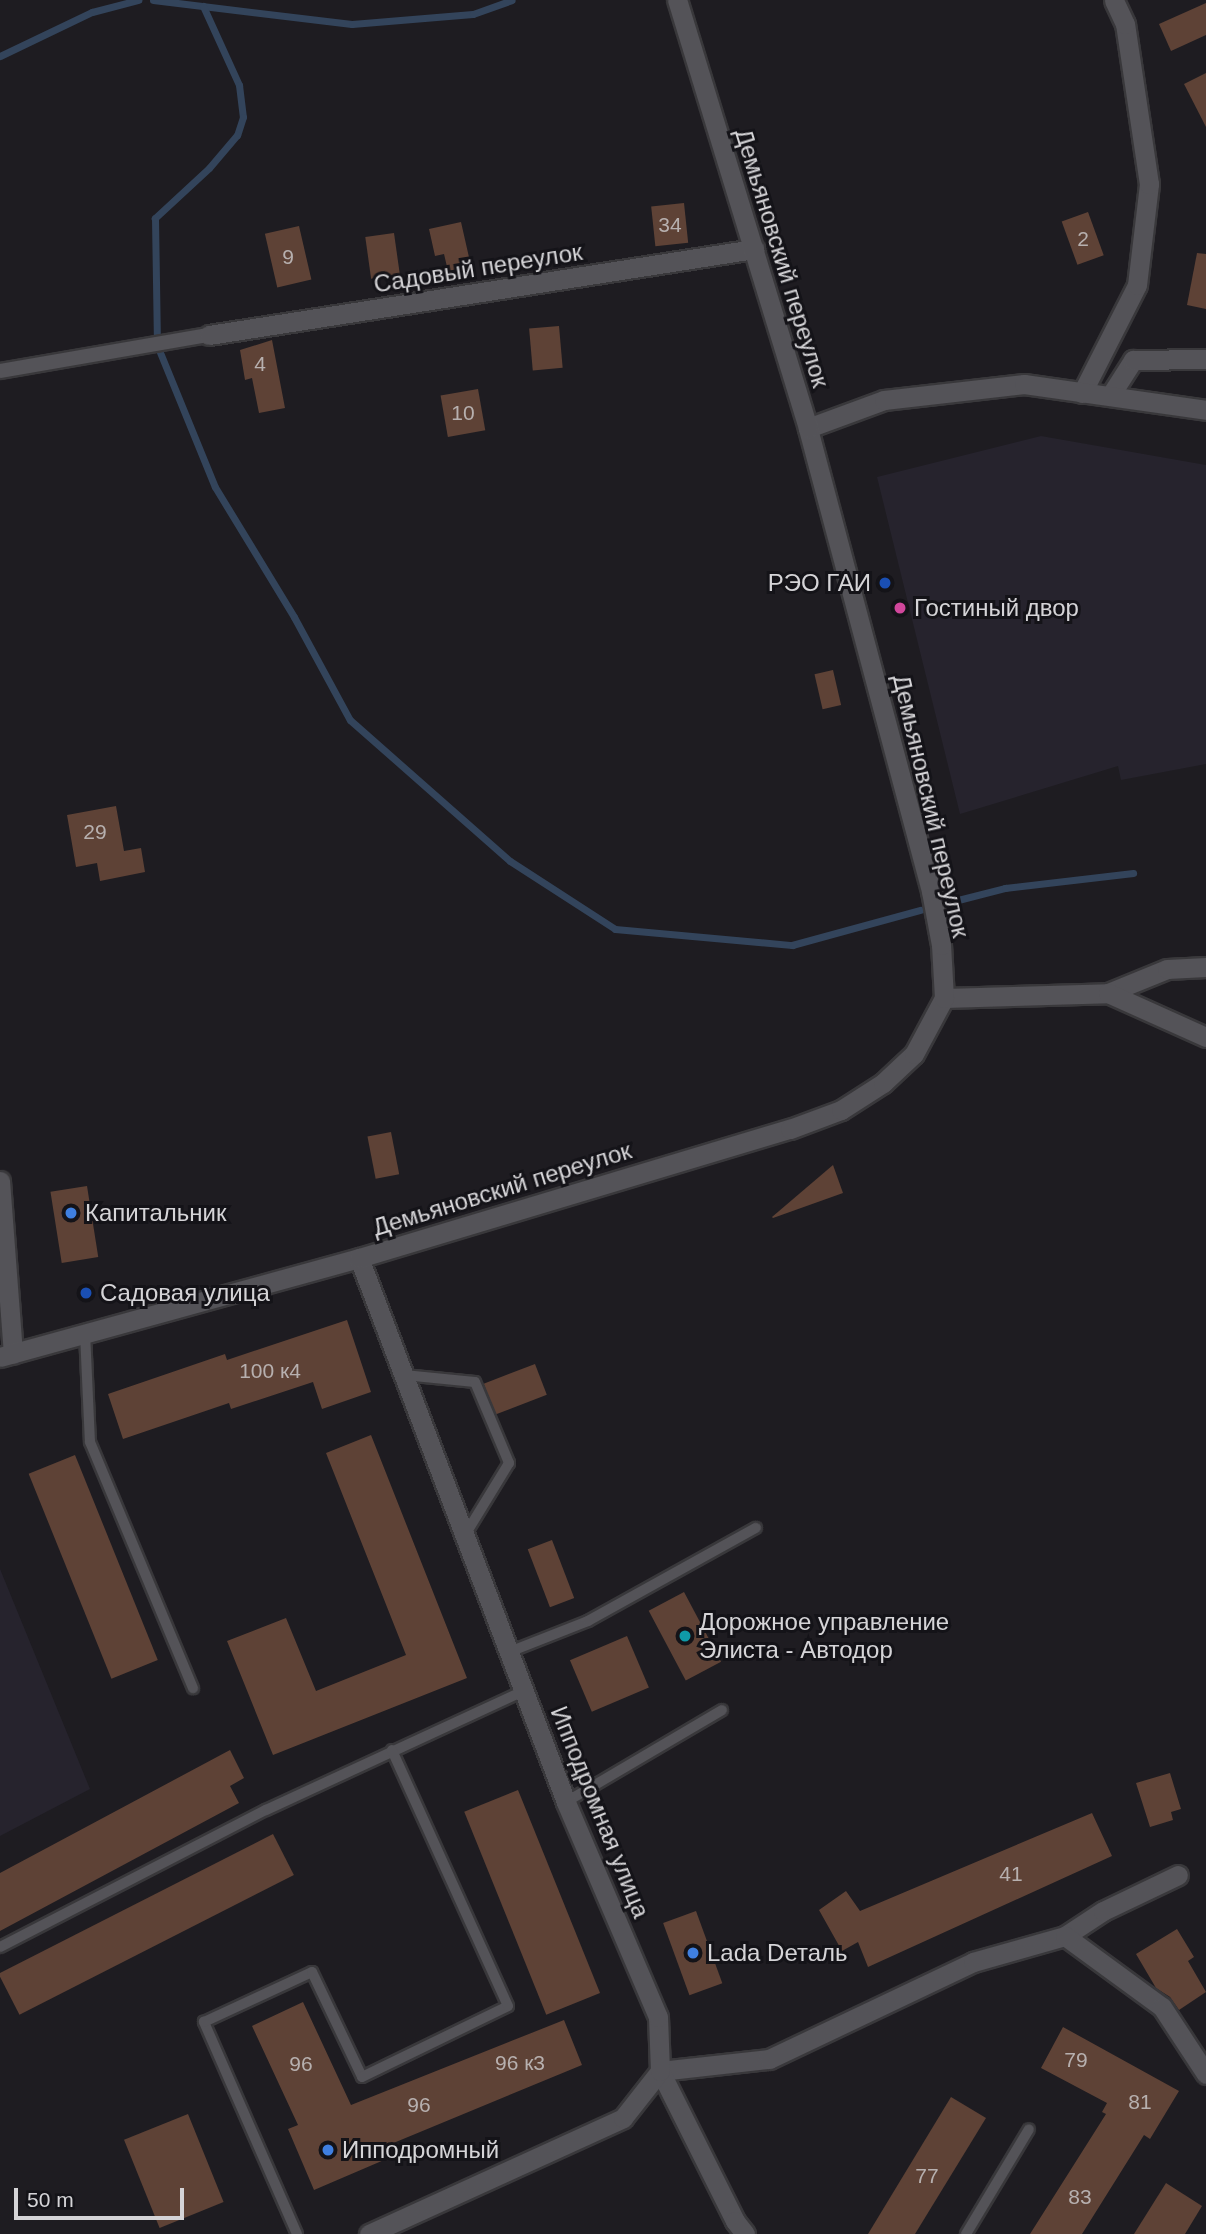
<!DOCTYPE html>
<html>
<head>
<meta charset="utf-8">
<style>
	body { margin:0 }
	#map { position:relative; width:1206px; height:2234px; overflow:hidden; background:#1e1c21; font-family:Arial,sans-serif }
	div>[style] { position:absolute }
	.built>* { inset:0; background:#26232d }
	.stream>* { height:7px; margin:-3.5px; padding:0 3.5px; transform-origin:3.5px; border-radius:3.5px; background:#33445b }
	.building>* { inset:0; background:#5e4236; transform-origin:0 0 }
	.roads { filter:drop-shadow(2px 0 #39383b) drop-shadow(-2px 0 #39383b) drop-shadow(0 2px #39383b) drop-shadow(0 -2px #39383b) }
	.service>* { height:10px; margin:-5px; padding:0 5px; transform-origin:5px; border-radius:5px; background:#545358 }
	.pedestrian>* { height:14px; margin:-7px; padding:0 7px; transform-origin:7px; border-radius:7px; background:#545358 }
	.minor>* { height:19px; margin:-9.5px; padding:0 9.5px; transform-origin:9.5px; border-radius:9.5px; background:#545358 }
	.tertiary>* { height:19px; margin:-9.5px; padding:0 9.5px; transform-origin:9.5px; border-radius:9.5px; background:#545358 }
	.secondary>* { height:19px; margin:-9.5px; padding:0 9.5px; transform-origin:9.5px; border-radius:9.5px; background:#545358 }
	.dots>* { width:19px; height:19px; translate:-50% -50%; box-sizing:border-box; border:4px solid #141318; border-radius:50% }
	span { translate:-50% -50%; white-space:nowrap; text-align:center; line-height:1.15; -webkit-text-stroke:6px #141318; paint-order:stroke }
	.number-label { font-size:21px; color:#b7b0af }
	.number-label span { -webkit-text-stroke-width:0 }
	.street-label { font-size:24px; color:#d5d4d7 }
	.poi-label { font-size:24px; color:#d5d4d7 }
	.right { translate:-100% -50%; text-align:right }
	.left { translate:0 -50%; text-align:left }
	.scale { position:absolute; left:14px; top:2188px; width:170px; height:32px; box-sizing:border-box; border:4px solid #d5d4d7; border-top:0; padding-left:9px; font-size:21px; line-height:24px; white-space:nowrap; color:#d5d4d7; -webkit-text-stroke:5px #141318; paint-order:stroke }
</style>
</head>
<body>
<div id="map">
	<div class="built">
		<div style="clip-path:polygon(1041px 436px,1206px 465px,1206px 764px,1121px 780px,1118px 766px,960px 814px,877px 477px)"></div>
		<div style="clip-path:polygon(0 1569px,90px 1789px,0 1836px)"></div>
	</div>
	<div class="stream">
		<div style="left:153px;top:0;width:200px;rotate:6.9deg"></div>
		<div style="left:352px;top:24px;width:121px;rotate:-4.7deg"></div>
		<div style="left:473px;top:14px;width:41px;rotate:-19.7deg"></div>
		<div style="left:203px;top:6px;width:87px;rotate:65.5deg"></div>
		<div style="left:239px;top:85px;width:32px;rotate:83deg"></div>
		<div style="left:243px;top:117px;width:19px;rotate:108deg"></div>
		<div style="left:237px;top:135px;width:43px;rotate:130.3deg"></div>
		<div style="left:209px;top:168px;width:74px;rotate:137.2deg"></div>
		<div style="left:155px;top:218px;width:127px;rotate:89.1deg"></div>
		<div style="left:157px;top:345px;width:153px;rotate:67.8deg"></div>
		<div style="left:215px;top:487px;width:152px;rotate:58.7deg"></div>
		<div style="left:294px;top:617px;width:117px;rotate:61.5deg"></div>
		<div style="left:350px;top:720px;width:213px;rotate:41.4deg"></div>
		<div style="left:510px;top:861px;width:125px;rotate:32.9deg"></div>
		<div style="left:615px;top:929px;width:178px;rotate:5.2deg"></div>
		<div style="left:792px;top:945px;width:133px;rotate:-15.3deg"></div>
		<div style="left:0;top:56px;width:102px;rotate:-25.6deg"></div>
		<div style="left:92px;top:12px;width:48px;rotate:-14.6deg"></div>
		<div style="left:958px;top:900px;width:49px;rotate:-14.3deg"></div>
		<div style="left:1005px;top:888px;width:129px;rotate:-6.7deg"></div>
	</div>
	<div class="building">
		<div style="clip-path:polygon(1206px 3px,1206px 35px,1171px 51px,1159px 24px)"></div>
		<div style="clip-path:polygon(1206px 73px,1206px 127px,1184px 84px)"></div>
		<div style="left:684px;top:203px;width:40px;height:33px;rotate:84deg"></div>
		<div style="left:1088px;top:212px;width:46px;height:28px;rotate:70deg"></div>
		<div style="clip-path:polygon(461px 222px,471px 266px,448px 271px,444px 254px,435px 256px,429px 229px)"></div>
		<div style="left:299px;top:226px;width:55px;height:35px;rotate:77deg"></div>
		<div style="left:394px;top:233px;width:42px;height:29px;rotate:82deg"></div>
		<div style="clip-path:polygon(1197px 253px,1206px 254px,1206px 309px,1187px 305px)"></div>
		<div style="left:559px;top:326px;width:42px;height:30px;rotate:85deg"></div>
		<div style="clip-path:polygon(272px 340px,285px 408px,259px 413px,252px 378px,245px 380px,240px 350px)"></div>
		<div style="left:478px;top:389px;width:42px;height:38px;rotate:80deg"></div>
		<div style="left:833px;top:670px;width:36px;height:19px;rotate:77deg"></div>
		<div style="clip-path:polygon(116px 806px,124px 851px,141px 848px,145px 872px,100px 881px,97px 863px,76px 867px,67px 815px)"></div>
		<div style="left:391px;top:1132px;width:43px;height:24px;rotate:79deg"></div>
		<div style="clip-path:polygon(833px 1165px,843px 1193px,773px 1218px,772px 1217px)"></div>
		<div style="left:87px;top:1186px;width:72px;height:37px;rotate:81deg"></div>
		<div style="clip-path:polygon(347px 1320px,371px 1392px,322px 1409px,313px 1382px,231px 1409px,229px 1403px,123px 1439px,108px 1394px,225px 1354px,227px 1360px)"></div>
		<div style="left:535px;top:1364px;width:33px;height:55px;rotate:69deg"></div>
		<div style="clip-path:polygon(371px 1435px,467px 1678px,273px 1755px,227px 1641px,286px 1618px,316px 1691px,406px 1655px,326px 1453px)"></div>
		<div style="left:75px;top:1455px;width:221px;height:50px;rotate:68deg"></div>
		<div style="left:552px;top:1540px;width:62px;height:26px;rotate:69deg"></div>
		<div style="left:684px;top:1592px;width:79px;height:40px;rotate:62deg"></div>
		<div style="left:627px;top:1636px;width:56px;height:62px;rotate:67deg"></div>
		<div style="clip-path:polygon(230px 1750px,244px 1778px,230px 1786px,239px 1803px,0 1931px,0 1873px)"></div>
		<div style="clip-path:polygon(1170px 1773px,1181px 1809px,1171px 1812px,1173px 1820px,1150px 1827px,1136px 1783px)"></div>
		<div style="left:518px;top:1790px;width:219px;height:58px;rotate:68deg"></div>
		<div style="clip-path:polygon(1092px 1813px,1112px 1856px,868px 1967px,858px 1942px,842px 1951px,819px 1910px,846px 1891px,860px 1911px)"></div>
		<div style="left:273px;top:1834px;width:46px;height:308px;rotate:63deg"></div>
		<div style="left:696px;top:1911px;width:77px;height:35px;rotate:70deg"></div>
		<div style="clip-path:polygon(1177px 1929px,1194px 1957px,1188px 1961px,1206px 1992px,1179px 2010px,1170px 1997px,1156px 1988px,1136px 1954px)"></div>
		<div style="clip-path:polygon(303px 2002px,351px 2105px,564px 2020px,582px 2065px,379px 2149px,384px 2160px,314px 2190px,288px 2129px,298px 2125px,252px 2026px)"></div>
		<div style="clip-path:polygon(1063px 2027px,1179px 2091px,1150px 2139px,1144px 2135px,1082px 2234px,1030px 2234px,1106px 2114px,1102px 2112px,1107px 2103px,1041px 2068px)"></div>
		<div style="clip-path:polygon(951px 2097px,986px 2118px,915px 2234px,868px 2234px)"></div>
		<div style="left:188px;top:2114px;width:95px;height:69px;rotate:68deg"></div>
		<div style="clip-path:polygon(1166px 2183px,1202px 2206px,1185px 2234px,1134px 2234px)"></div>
	</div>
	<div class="roads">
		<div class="service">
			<div style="left:85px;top:1333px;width:109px;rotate:87.4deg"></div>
			<div style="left:90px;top:1442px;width:267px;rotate:67.3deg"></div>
			<div style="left:404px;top:1375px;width:71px;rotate:5.6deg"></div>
			<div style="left:475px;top:1382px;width:88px;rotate:67.2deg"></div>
			<div style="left:509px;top:1463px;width:84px;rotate:121.4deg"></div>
			<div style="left:509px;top:1652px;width:85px;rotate:-21.4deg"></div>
			<div style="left:588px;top:1621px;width:192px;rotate:-29deg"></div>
			<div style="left:566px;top:1802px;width:181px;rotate:-30.5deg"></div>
			<div style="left:0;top:1947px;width:299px;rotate:-27.3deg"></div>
			<div style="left:266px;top:1810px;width:284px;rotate:-24.8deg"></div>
			<div style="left:297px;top:2234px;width:232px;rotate:-113.7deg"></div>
			<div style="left:204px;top:2022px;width:119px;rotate:-24.8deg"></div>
			<div style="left:312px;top:1972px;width:116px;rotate:64.5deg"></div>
			<div style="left:362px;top:2077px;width:162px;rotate:-25.9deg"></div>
			<div style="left:508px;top:2006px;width:281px;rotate:-114.4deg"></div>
			<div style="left:966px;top:2234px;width:122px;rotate:-59deg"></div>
		</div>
		<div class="pedestrian">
			<div style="left:0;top:371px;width:212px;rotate:-9.8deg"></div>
		</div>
		<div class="minor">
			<div style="left:209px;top:335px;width:552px;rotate:-8.97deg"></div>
			<div style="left:1082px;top:393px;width:121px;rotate:-63deg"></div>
			<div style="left:1137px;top:285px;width:102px;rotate:-83.2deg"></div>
			<div style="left:1149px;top:184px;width:162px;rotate:-98.5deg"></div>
			<div style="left:1125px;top:24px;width:26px;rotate:-115deg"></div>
			<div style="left:1110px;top:396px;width:43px;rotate:-57.4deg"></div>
			<div style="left:1133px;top:360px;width:73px;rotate:-0.8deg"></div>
			<div style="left:1108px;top:993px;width:64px;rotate:-22.1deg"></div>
			<div style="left:1167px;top:969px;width:39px;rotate:-3deg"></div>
			<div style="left:0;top:1181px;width:173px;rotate:85.7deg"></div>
			<div style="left:1065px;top:1936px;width:45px;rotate:-33.3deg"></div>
			<div style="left:1103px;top:1911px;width:83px;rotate:-25.6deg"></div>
			<div style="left:660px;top:2071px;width:110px;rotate:-6.3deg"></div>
			<div style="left:769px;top:2059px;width:226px;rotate:-25.4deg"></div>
			<div style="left:973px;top:1962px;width:96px;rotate:-15.8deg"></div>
			<div style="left:1065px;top:1936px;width:120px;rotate:36.2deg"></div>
			<div style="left:1162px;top:2007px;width:80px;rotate:56.7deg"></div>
		</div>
		<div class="tertiary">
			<div style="left:808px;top:428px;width:81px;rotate:-20.2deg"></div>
			<div style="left:884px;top:400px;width:141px;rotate:-6.5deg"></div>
			<div style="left:1024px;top:384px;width:184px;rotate:8.1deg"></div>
			<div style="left:944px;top:998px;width:164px;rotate:-1.7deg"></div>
			<div style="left:1108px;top:993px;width:107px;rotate:24.2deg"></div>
			<div style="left:0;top:1357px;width:372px;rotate:-15.4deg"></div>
			<div style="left:660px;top:2071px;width:168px;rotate:63.4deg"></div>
			<div style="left:735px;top:2221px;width:16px;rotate:52deg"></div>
		</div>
		<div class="secondary">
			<div style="left:369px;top:2234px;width:279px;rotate:-24.5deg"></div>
			<div style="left:623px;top:2118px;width:60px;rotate:-51.8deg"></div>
			<div style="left:660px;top:2071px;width:54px;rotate:-92.1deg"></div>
			<div style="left:658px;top:2017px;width:234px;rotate:-113.2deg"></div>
			<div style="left:566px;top:1802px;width:582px;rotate:-110.83deg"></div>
			<div style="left:359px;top:1258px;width:450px;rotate:-16.7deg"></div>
			<div style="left:790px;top:1129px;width:54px;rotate:-20.4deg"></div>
			<div style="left:841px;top:1110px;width:50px;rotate:-32.7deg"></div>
			<div style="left:883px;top:1083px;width:42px;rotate:-43.1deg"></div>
			<div style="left:914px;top:1054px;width:64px;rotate:-61.8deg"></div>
			<div style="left:944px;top:998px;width:53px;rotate:-93.2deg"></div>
			<div style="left:941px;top:945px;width:55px;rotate:-100.5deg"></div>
			<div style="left:931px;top:891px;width:479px;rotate:-104.9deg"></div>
			<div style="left:808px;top:428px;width:448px;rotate:-107deg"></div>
		</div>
	</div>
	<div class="dots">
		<div style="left:885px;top:583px;background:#1a4fb4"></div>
		<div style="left:900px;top:608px;background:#d1479c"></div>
		<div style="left:71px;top:1213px;background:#3f7fe0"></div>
		<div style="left:86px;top:1293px;background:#1a4fb4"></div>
		<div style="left:685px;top:1636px;background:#0f9aa8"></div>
		<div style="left:693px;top:1953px;background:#3f7fe0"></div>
		<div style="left:328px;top:2150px;background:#3f7fe0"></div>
	</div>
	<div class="number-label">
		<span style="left:670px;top:225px">34</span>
		<span style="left:1083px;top:239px">2</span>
		<span style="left:288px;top:257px">9</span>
		<span style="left:260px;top:364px">4</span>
		<span style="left:463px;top:413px">10</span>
		<span style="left:95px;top:832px">29</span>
		<span style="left:270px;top:1371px">100 к4</span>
		<span style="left:1011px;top:1874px">41</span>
		<span style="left:1076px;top:2060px">79</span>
		<span style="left:520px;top:2063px">96 к3</span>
		<span style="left:301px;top:2064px">96</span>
		<span style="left:1140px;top:2102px">81</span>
		<span style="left:419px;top:2105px">96</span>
		<span style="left:927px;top:2176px">77</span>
		<span style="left:1080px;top:2197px">83</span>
	</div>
	<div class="street-label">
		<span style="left:782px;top:258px;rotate:73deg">Демьяновский переулок</span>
		<span style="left:478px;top:268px;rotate:-9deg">Садовый переулок</span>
		<span style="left:931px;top:806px;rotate:77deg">Демьяновский переулок</span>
		<span style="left:502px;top:1189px;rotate:-17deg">Демьяновский переулок</span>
		<span style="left:600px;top:1812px;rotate:68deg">Ипподромная улица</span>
	</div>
	<div class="poi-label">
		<span class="right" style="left:871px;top:583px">РЭО ГАИ</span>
		<span class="left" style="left:914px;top:608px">Гостиный двор</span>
		<span class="left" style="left:85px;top:1213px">Капитальник</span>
		<span class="left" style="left:100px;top:1293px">Садовая улица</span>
		<span class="left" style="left:699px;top:1636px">Дорожное управление<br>Элиста - Автодор</span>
		<span class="left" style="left:707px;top:1953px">Lada Dеталь</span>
		<span class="left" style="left:342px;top:2150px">Ипподромный</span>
	</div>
	<div class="scale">50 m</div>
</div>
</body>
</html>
